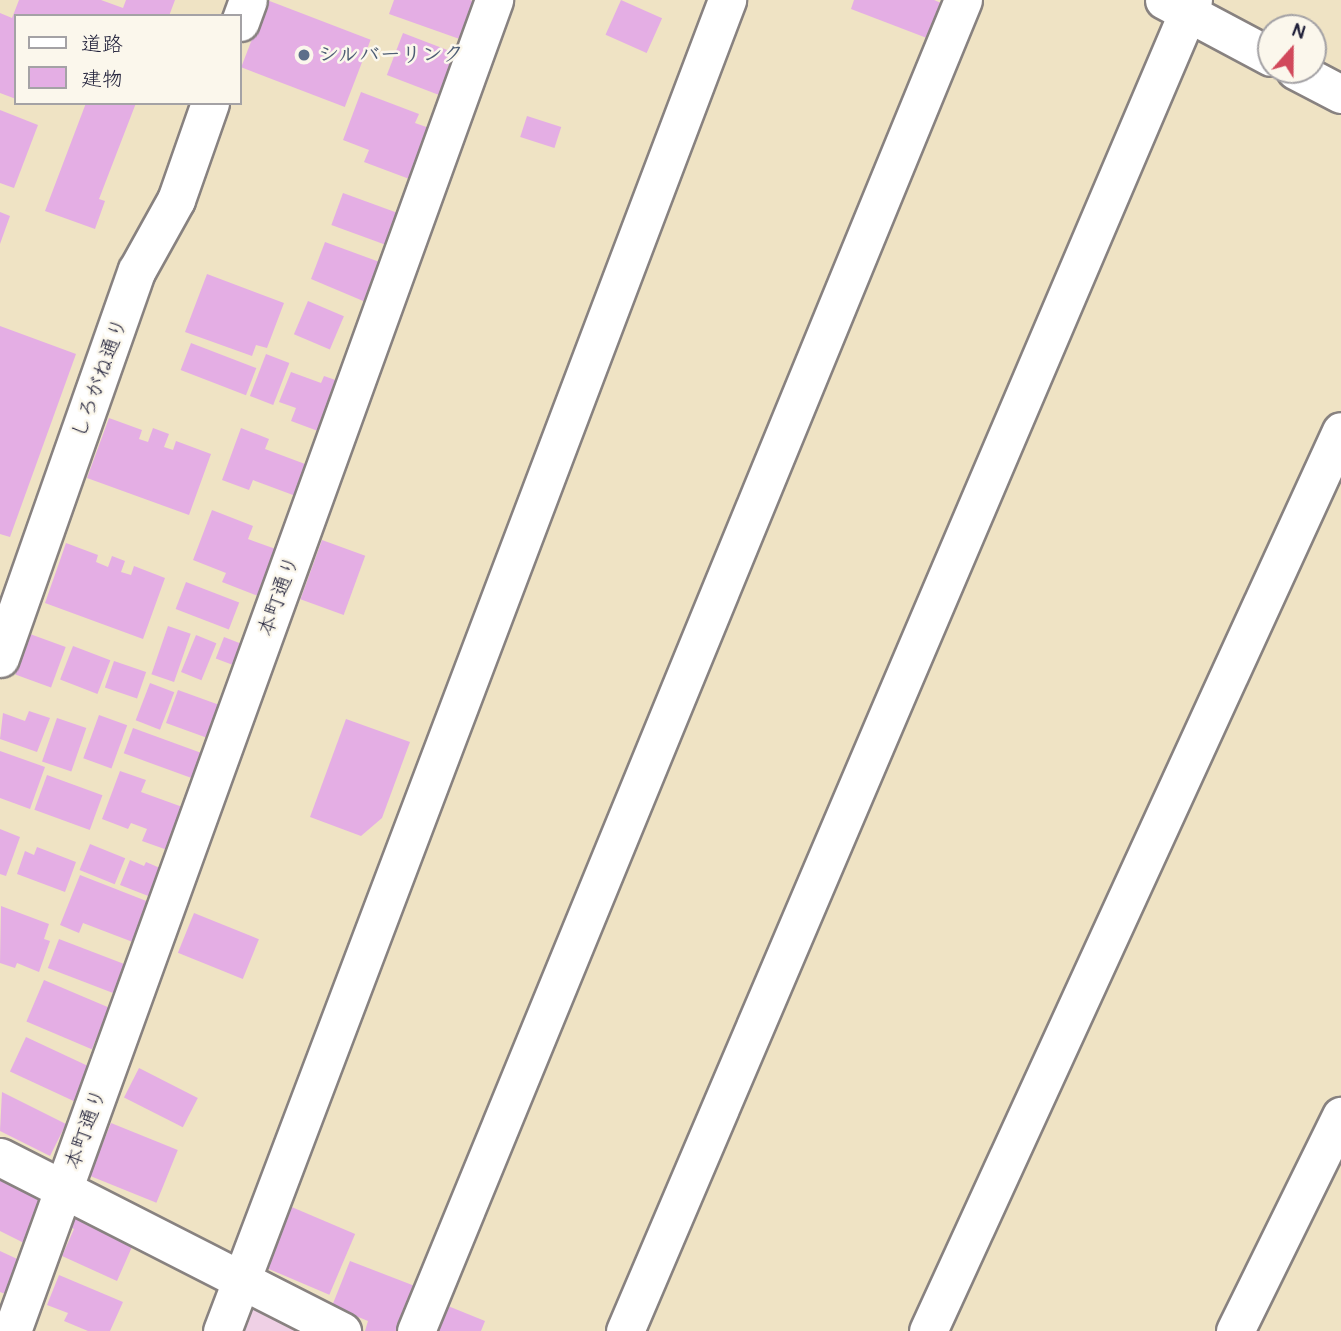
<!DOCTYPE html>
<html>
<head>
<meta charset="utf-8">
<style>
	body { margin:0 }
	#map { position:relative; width:1341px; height:1331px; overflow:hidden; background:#efe3c4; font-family:Pangolin,"Klee One",sans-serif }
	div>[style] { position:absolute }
	.built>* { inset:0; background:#efd0e5 }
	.building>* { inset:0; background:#e4aee4; transform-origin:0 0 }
	.roads { filter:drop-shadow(2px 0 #888280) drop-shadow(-2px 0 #888280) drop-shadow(0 2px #888280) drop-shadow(0 -2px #888280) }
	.minor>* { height:37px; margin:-18.5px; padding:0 18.5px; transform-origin:18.5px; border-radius:18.5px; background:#fff }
	.dots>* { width:19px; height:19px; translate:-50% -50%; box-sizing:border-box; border:4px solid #fbf7ec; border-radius:50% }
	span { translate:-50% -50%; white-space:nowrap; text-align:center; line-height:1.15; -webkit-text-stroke:5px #fbf7ec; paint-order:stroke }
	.service-label { font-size:21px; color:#4e5e75; font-weight:700 }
	.left { translate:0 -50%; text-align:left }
	.street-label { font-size:21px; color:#22223b }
	.legend { position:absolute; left:14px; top:14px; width:228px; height:91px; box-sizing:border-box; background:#fbf7ec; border:2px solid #a4a2a5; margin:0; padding:9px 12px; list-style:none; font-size:21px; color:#22223b }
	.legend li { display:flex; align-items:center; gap:14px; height:35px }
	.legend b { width:35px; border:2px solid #a4a2a5 }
	.north { position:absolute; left:1257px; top:14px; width:70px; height:70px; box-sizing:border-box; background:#fbf7ec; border:2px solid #a4a2a5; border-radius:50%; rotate:21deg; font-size:19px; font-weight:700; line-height:28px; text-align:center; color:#22223b }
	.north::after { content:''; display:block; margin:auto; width:24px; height:32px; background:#d1495b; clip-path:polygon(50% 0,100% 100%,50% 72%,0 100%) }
</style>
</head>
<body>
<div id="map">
	<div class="built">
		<div style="clip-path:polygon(247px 1295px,322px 1331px,233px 1331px)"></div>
	</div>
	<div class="building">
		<div style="clip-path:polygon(19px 0,101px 0,123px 8px,126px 0,175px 0,169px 16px,16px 16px,16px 99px,0 93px,0 13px,12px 18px)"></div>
		<div style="left:267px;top:0;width:111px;height:72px;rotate:21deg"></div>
		<div style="clip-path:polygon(394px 0,470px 0,481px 4px,468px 42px,389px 14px)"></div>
		<div style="left:621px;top:0;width:45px;height:38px;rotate:24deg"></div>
		<div style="clip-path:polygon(854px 0,934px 0,946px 5px,932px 40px,851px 9px)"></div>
		<div style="left:403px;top:33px;width:60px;height:45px;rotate:21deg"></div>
		<div style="clip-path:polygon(361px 92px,419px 114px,415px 123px,432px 129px,420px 183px,364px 162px,369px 150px,343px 140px)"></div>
		<div style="clip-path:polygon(86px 103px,136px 103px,99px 199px,105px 201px,95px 229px,45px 211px)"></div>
		<div style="clip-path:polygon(0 110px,38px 125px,14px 188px,0 183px)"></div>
		<div style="left:527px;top:116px;width:36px;height:22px;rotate:18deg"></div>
		<div style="left:343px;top:193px;width:59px;height:34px;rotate:20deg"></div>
		<div style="clip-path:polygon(0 212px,10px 216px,0 244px)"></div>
		<div style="clip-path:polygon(325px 242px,385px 264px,375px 306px,311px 279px)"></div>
		<div style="clip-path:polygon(207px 274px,284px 303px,267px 348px,256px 345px,252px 356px,185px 332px)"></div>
		<div style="left:308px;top:301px;width:39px;height:36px;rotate:23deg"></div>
		<div style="clip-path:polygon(0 326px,76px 354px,10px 537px,0 534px)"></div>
		<div style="left:191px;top:343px;width:70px;height:29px;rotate:21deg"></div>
		<div style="left:266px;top:354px;width:25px;height:45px;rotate:21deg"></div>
		<div style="clip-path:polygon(291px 372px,321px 383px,324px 376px,344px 383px,326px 434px,291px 421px,296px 408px,279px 402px)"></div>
		<div style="clip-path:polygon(109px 418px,142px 430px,139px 439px,148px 442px,153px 428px,169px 434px,164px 447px,173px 450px,176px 441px,211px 454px,189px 515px,87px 478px)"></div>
		<div style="clip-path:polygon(241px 428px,269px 439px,265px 449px,313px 467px,301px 498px,253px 480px,249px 490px,222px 480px)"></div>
		<div style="clip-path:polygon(212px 510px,253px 526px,248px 539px,284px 552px,266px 599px,222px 582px,226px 573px,193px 560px)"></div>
		<div style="left:322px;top:540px;width:46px;height:63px;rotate:20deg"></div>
		<div style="clip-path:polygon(66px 543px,98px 555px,96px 562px,108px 567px,112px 556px,125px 561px,121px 572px,131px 575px,134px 566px,165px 578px,143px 639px,45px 603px)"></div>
		<div style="left:186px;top:582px;width:57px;height:29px;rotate:21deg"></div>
		<div style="left:168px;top:626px;width:24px;height:51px;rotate:19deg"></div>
		<div style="left:30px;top:634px;width:38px;height:43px;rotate:20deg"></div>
		<div style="left:196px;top:635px;width:22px;height:40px;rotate:22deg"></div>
		<div style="left:224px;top:637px;width:22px;height:23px;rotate:21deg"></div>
		<div style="left:73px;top:646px;width:40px;height:36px;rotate:21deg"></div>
		<div style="left:114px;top:661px;width:34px;height:28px;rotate:19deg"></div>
		<div style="left:150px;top:683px;width:26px;height:40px;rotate:21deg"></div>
		<div style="left:178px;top:690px;width:50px;height:35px;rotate:20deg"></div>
		<div style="clip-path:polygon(29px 711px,50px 718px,37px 752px,0 739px,3px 713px,25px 721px)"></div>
		<div style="left:99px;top:715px;width:30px;height:46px;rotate:20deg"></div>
		<div style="left:57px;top:718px;width:31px;height:46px;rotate:19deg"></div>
		<div style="clip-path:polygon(346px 719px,410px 742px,382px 818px,361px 836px,310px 817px)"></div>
		<div style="left:133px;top:728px;width:78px;height:27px;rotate:20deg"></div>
		<div style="clip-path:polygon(0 751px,45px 767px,30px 809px,0 798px)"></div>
		<div style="clip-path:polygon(120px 771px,146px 780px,141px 792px,188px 809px,173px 852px,142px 841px,147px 829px,131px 823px,128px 829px,102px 819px)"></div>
		<div style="left:47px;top:775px;width:59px;height:37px;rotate:20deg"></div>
		<div style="clip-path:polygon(0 829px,20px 837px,6px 876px,0 874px)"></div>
		<div style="left:90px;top:844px;width:38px;height:28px;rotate:22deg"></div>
		<div style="clip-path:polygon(37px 847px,76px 862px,65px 892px,17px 874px,25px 851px,34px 855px)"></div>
		<div style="clip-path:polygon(130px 860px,144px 866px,146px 862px,167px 871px,156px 899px,120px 885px)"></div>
		<div style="clip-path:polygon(80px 875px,154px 904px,138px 944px,83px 923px,79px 933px,60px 925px)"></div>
		<div style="clip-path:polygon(1px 906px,49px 924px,44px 939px,50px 941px,39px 972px,17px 963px,15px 968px,0 963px)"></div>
		<div style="left:194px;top:913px;width:70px;height:43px;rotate:22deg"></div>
		<div style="left:59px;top:939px;width:74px;height:31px;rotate:21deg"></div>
		<div style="left:44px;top:980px;width:71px;height:45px;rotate:23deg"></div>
		<div style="left:26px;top:1037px;width:72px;height:38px;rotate:25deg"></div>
		<div style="left:139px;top:1068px;width:66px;height:33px;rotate:27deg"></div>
		<div style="clip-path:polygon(2px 1092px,66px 1124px,50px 1156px,0 1131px)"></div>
		<div style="left:111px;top:1123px;width:72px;height:57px;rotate:22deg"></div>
		<div style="clip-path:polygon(0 1171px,44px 1192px,34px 1212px,44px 1217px,30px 1246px,0 1231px)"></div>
		<div style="left:287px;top:1205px;width:74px;height:66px;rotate:23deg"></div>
		<div style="clip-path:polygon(72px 1212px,135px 1240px,117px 1281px,62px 1256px,74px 1229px,66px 1225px)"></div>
		<div style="clip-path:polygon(0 1251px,28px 1264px,13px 1297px,0 1292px)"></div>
		<div style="clip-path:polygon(350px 1261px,420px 1288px,403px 1331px,365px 1331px,368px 1321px,351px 1314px,349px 1319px,330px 1311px)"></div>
		<div style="clip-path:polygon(59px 1275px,123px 1302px,110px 1331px,88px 1331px,64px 1321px,68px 1313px,47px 1305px)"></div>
		<div style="clip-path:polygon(448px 1306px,485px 1321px,481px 1331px,438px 1331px)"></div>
	</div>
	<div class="roads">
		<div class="minor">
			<div style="left:1164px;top:0;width:121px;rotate:28deg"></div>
			<div style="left:240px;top:22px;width:23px;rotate:-70deg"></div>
			<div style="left:1295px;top:70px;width:52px;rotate:27.6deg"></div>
			<div style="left:0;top:658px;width:411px;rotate:-70.6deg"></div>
			<div style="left:137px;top:270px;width:80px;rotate:-60.9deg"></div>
			<div style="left:176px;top:200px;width:103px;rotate:-70.7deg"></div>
			<div style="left:0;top:1157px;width:384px;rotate:27deg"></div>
			<div style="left:12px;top:1331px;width:1416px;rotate:-70.09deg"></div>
			<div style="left:222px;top:1331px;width:1424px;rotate:-69.22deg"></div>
			<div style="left:416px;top:1331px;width:1439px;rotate:-67.66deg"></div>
			<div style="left:625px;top:1331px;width:1447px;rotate:-66.89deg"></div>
			<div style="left:928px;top:1331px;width:990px;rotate:-65.35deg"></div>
			<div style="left:1235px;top:1331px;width:240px;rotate:-63.8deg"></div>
		</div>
	</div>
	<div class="dots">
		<div style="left:304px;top:55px;background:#5c6f8a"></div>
	</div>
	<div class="service-label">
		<span class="left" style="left:318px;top:55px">シルバーリンク</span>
	</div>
	<div class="street-label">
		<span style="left:100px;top:378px;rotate:-70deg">しろがね通り</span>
		<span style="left:279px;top:596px;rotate:-70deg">本町通り</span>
		<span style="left:86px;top:1129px;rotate:-70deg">本町通り</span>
	</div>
	<ul class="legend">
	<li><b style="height:9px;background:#fff"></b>道路</li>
	<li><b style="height:19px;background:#e4aee4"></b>建物</li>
	</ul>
	<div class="north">N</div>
</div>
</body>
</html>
